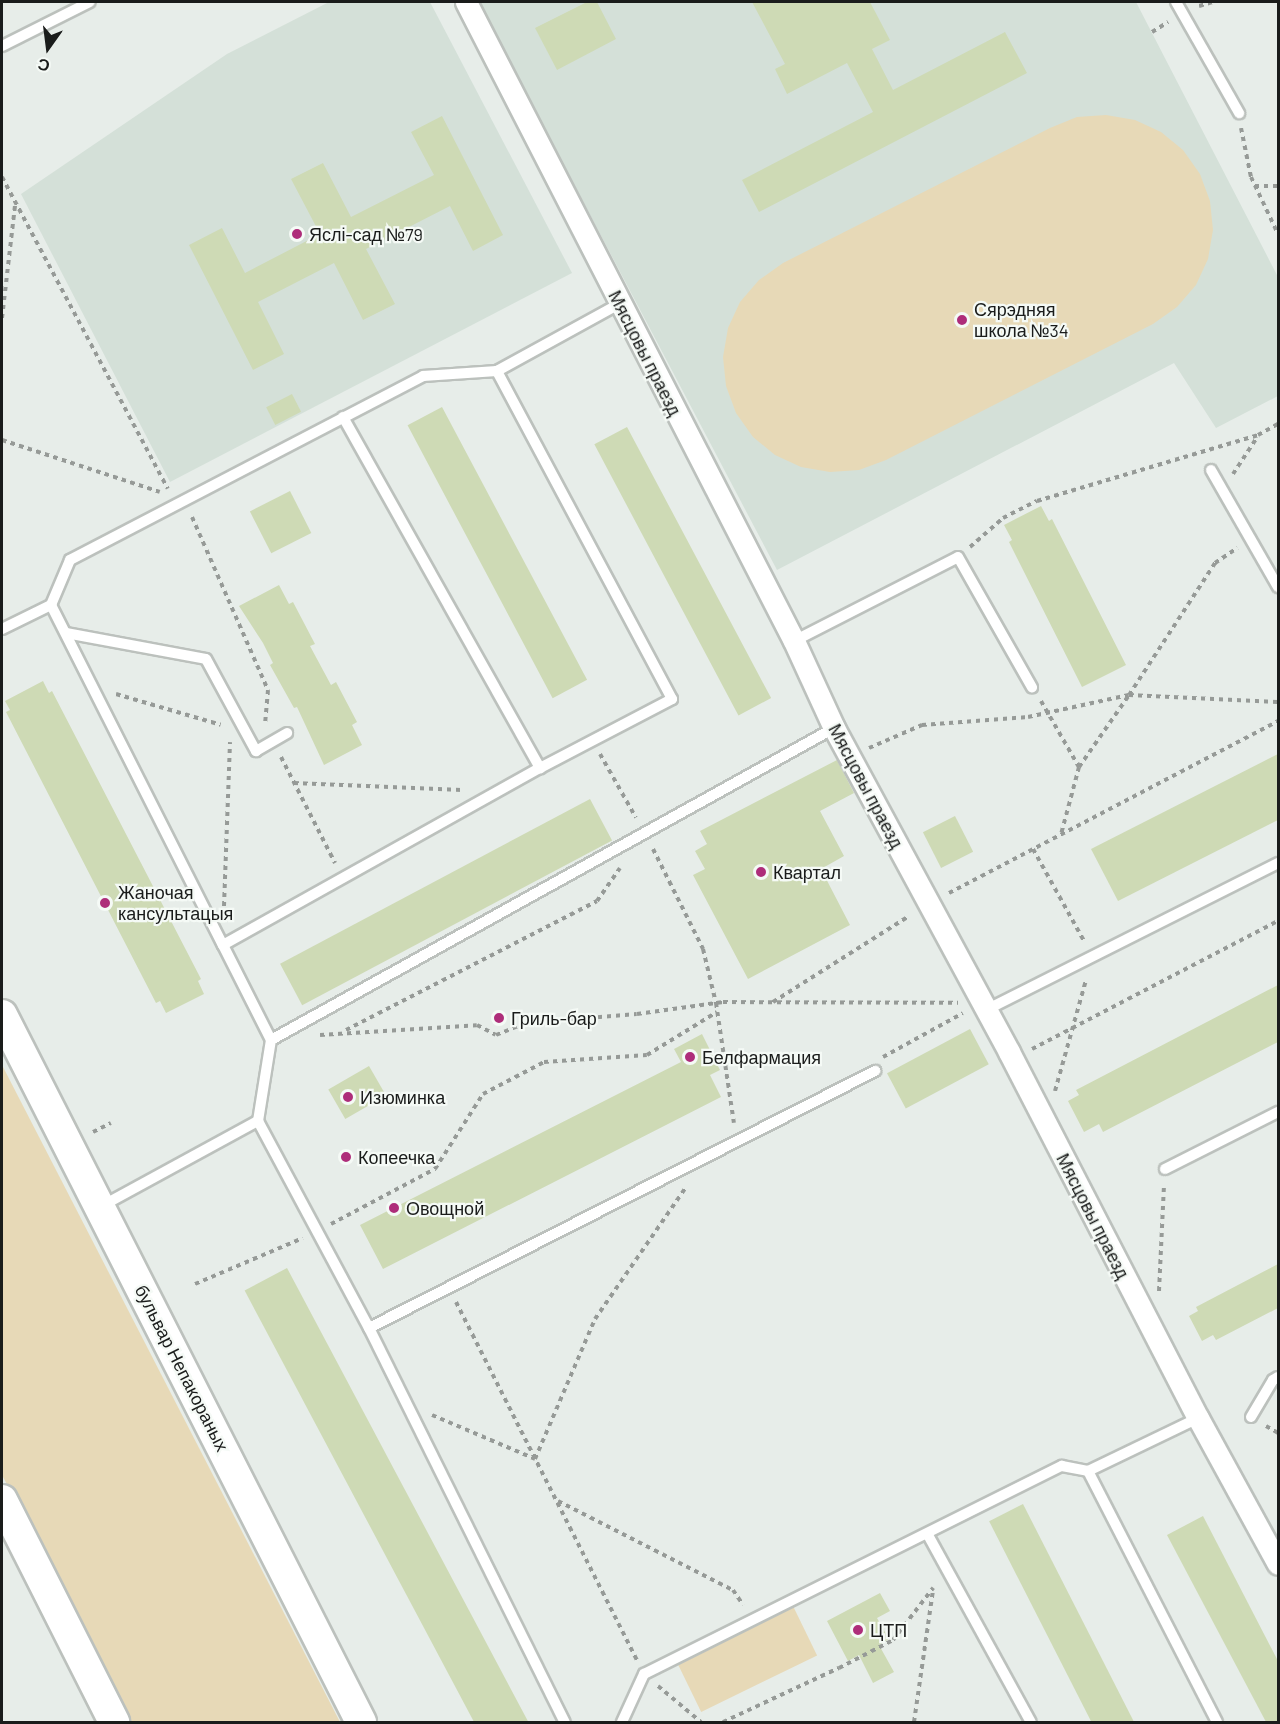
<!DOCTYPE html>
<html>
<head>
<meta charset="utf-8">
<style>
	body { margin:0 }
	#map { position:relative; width:1280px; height:1724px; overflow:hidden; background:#e7ede9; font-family:Barlow,sans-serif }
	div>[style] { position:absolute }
	.built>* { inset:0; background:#d4e0d8 }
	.green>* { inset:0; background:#e7d9b7; transform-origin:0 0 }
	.building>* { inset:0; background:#cedab5; transform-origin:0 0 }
	.path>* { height:4px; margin-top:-2px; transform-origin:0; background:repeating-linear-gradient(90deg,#969a97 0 4.5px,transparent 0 9px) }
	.roads { filter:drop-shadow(2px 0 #bcc1bd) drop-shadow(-2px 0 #bcc1bd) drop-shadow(0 2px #bcc1bd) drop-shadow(0 -2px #bcc1bd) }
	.lane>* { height:10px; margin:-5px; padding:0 5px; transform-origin:5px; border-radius:5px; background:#fff }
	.street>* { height:21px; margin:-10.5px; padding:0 10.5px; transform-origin:10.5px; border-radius:10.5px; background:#fff }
	.secondary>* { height:30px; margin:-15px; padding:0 15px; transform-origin:15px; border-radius:15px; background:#fff }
	.dots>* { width:16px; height:16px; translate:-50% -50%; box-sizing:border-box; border:3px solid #f5faf6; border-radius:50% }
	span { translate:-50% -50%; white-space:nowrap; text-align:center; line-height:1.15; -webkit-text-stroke:4.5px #f5faf6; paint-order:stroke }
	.poi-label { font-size:18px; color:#1a1c1b }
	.left { translate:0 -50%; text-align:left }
	.street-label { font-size:18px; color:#1a1c1b }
	.frame { position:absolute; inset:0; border:3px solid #1a1c1b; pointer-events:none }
	.north { position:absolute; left:18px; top:18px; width:60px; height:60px; -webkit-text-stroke:4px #f5faf6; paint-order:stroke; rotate:194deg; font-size:16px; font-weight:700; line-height:24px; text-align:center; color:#1a1c1b }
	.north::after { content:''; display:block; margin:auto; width:21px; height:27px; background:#1a1c1b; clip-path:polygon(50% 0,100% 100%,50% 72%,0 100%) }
</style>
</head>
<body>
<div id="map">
	<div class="built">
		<div style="clip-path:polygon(329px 2px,430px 2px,572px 273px,170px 482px,21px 194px,227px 54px)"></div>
		<div style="clip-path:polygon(478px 2px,1136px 2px,1278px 277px,1278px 396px,1216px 428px,1174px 363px,777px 570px)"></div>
	</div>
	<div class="green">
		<div style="clip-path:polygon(1106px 115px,1135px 120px,1161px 132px,1183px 150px,1200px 174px,1210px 201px,1213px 230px,1208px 259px,1196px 285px,1177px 307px,1153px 324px,886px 460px,859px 470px,830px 472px,801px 467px,775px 455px,753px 437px,736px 413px,726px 386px,723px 357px,728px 328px,740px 302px,759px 280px,783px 263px,1050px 128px,1077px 117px)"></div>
		<div style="clip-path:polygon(2px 1065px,340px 1722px,132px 1722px,2px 1475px)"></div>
		<div style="left:793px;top:1606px;width:55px;height:129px;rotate:64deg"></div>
	</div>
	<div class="building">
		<div style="clip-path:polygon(587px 2px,597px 2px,616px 39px,557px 70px,535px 28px)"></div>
		<div style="clip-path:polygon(752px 2px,870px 2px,890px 40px,872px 49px,893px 90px,1005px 32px,1027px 73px,759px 212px,742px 180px,873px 112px,847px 63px,787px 94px,775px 69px,785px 64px)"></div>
		<div style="clip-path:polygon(442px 116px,503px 235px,473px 251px,450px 206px,366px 249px,395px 304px,363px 320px,334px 263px,258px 302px,284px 354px,253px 370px,189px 245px,222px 228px,245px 273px,320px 234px,291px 179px,323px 163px,351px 217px,434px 175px,411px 132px)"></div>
		<div style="left:292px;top:394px;width:20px;height:29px;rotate:63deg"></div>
		<div style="left:442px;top:407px;width:309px;height:39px;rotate:62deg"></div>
		<div style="left:627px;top:427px;width:307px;height:37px;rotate:62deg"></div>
		<div style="left:290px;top:491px;width:47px;height:45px;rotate:63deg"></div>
		<div style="clip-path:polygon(1041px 506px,1049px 521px,1052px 519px,1126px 665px,1082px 687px,1009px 542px,1012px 540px,1004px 525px)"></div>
		<div style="clip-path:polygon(279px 585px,289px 604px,293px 602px,315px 644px,310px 646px,331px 685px,336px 682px,357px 722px,352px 725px,362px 745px,324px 765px,297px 707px,294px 708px,270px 665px,273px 663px,263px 643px,239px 606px)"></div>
		<div style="clip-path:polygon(43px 681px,49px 693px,52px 691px,201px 979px,198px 981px,204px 994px,166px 1013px,160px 1001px,156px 1003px,6px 712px,10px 710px,5px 701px)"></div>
		<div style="clip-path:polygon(1278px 754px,1278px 820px,1118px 901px,1091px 849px)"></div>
		<div style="clip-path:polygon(837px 760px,854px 793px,820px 811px,844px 856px,821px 869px,850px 925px,748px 979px,693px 875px,705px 869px,695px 851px,707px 844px,700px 831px)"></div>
		<div style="left:590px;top:799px;width:47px;height:351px;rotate:62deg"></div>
		<div style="left:955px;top:816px;width:40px;height:36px;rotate:63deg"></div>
		<div style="clip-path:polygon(1278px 985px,1278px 1042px,1103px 1132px,1099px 1124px,1084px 1132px,1068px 1101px,1079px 1095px,1076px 1090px)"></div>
		<div style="left:970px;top:1029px;width:40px;height:94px;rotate:62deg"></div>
		<div style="clip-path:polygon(702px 1034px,720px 1070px,710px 1075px,721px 1097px,383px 1269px,360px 1225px,681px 1062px,674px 1049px)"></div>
		<div style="left:369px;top:1066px;width:34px;height:47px;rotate:60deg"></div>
		<div style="clip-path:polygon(1278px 1264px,1278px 1308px,1216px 1340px,1213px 1335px,1202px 1341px,1189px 1316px,1198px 1311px,1196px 1307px)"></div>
		<div style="left:287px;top:1268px;width:513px;height:48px;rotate:62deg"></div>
		<div style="left:1023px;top:1504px;width:246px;height:38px;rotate:63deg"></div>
		<div style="clip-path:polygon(1203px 1516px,1278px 1661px,1278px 1722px,1266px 1722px,1167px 1535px)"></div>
		<div style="clip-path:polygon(880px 1593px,890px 1611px,877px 1618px,889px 1639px,879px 1645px,894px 1672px,873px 1683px,859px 1655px,848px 1661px,827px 1621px)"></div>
	</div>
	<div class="path">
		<div style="left:1199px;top:6px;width:15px;rotate:-16deg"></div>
		<div style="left:1152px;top:32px;width:19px;rotate:-32deg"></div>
		<div style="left:1241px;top:128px;width:50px;rotate:78.5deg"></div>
		<div style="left:1251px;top:177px;width:63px;rotate:64.7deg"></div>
		<div style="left:2px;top:177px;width:353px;rotate:62deg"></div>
		<div style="left:1255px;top:186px;width:23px"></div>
		<div style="left:2px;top:318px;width:114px;rotate:-83.4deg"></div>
		<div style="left:2px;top:440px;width:166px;rotate:18.2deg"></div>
		<div style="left:1233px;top:474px;width:45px;rotate:-56.7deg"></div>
		<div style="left:192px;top:517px;width:189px;rotate:66.3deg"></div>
		<div style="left:268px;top:690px;width:36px;rotate:95deg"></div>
		<div style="left:970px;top:547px;width:44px;rotate:-41.3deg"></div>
		<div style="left:1003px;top:518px;width:38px;rotate:-27deg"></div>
		<div style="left:1037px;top:501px;width:231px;rotate:-16.6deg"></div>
		<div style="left:1258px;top:435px;width:23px;rotate:-29deg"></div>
		<div style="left:116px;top:694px;width:109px;rotate:16.4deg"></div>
		<div style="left:1041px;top:701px;width:76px;rotate:60.1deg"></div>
		<div style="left:1079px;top:767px;width:69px;rotate:105deg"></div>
		<div style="left:869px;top:748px;width:58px;rotate:-23.5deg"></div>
		<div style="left:922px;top:725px;width:106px;rotate:-4.3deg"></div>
		<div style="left:1028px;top:717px;width:103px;rotate:-12.3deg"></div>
		<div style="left:1129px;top:695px;width:149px;rotate:2.7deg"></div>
		<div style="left:600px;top:754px;width:73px;rotate:60.6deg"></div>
		<div style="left:281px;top:757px;width:119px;rotate:63deg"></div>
		<div style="left:1079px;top:767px;width:88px;rotate:-55.2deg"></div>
		<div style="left:1129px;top:695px;width:158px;rotate:-56.9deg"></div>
		<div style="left:1215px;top:563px;width:27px;rotate:-34deg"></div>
		<div style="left:294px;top:783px;width:168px;rotate:2.4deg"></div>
		<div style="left:653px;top:849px;width:112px;rotate:63.4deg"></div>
		<div style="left:703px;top:949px;width:56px;rotate:76.5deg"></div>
		<div style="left:716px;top:1003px;width:121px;rotate:81.5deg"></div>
		<div style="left:1033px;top:849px;width:107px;rotate:61deg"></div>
		<div style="left:949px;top:893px;width:371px;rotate:-27.6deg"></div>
		<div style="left:224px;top:906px;width:164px;rotate:-87.9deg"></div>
		<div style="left:773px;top:1002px;width:161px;rotate:-32.3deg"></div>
		<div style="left:346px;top:1030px;width:282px;rotate:-27.2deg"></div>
		<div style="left:597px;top:901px;width:40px;rotate:-55.1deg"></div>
		<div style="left:320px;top:1035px;width:157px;rotate:-3.6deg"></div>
		<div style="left:477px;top:1025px;width:21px;rotate:28deg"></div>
		<div style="left:496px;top:1035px;width:32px;rotate:-22deg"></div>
		<div style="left:526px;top:1023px;width:111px;rotate:-4.6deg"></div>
		<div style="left:637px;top:1014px;width:87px;rotate:-7.9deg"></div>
		<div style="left:723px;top:1002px;width:235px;rotate:0.2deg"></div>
		<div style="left:1032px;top:1049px;width:277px;rotate:-27.5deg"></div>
		<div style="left:883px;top:1057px;width:91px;rotate:-28.8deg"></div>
		<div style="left:1055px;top:1091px;width:115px;rotate:-74.4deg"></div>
		<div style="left:93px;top:1132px;width:20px;rotate:-27deg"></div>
		<div style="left:331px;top:1224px;width:118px;rotate:-27.9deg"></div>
		<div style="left:435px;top:1169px;width:89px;rotate:-57.4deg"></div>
		<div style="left:483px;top:1094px;width:69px;rotate:-27.7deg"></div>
		<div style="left:544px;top:1062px;width:103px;rotate:-3.9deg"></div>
		<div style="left:647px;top:1055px;width:82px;rotate:-31.6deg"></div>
		<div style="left:195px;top:1284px;width:117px;rotate:-23.1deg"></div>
		<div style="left:1159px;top:1291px;width:106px;rotate:-87.3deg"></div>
		<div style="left:456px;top:1302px;width:401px;rotate:63.2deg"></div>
		<div style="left:432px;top:1415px;width:112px;rotate:23.1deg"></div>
		<div style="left:535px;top:1459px;width:152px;rotate:-66.8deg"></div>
		<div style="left:595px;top:1319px;width:160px;rotate:-55.4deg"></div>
		<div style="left:1266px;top:1426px;width:14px;rotate:30deg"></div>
		<div style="left:558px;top:1501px;width:196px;rotate:27deg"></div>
		<div style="left:733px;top:1590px;width:18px;rotate:56deg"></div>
		<div style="left:658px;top:1686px;width:56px;rotate:39.9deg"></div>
		<div style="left:723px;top:1722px;width:128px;rotate:-25deg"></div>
		<div style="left:839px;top:1668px;width:61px;rotate:-27.4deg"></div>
		<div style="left:893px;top:1640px;width:66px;rotate:-52.4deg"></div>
		<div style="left:914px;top:1722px;width:133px;rotate:-81.8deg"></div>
	</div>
	<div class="roads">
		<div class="lane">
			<div style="left:1176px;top:2px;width:128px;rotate:60.4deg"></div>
			<div style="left:2px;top:46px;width:98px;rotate:-26.6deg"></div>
			<div style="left:343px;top:417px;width:403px;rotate:60.7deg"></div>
			<div style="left:1211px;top:470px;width:135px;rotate:60.2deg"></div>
			<div style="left:51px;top:605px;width:49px;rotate:-67.1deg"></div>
			<div style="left:70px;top:560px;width:398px;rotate:-27.5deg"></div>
			<div style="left:423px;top:376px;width:74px;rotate:-3.9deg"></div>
			<div style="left:497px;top:371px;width:139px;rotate:-28.8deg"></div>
			<div style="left:2px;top:629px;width:55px;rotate:-26.1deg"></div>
			<div style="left:51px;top:605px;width:381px;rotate:63.2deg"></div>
			<div style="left:66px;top:633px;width:142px;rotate:10.5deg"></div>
			<div style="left:206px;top:659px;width:105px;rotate:61.5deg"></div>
			<div style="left:256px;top:751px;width:36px;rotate:-30deg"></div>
			<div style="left:794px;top:641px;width:184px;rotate:-27.1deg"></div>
			<div style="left:958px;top:557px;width:150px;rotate:60.4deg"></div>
			<div style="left:986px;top:1010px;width:327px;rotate:-26.7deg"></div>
			<div style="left:271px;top:1040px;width:106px;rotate:-116.8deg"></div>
			<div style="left:223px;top:945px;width:363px;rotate:-29.2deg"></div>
			<div style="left:540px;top:768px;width:149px;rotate:-27.6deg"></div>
			<div style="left:672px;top:699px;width:372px;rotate:-118.1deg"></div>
			<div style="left:258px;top:1121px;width:82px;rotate:-80.9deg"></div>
			<div style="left:271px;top:1040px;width:644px;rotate:-28.99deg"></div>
			<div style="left:1165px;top:1169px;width:127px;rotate:-26.8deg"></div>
			<div style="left:100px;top:1207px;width:180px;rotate:-28.6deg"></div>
			<div style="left:258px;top:1121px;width:235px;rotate:61.8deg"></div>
			<div style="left:369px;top:1328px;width:440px;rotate:63.6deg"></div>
			<div style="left:369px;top:1328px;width:568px;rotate:-26.93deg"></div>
			<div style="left:1251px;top:1417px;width:43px;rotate:-59.3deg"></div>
			<div style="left:1273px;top:1380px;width:6px;rotate:-31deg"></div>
			<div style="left:1088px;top:1471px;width:282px;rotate:62.8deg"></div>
			<div style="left:928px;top:1535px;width:213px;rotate:61.2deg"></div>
			<div style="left:622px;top:1722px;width:53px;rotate:-65.4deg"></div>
			<div style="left:644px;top:1674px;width:467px;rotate:-26.5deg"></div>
			<div style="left:1062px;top:1466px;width:26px;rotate:11deg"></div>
			<div style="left:1088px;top:1471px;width:122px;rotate:-25.7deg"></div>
		</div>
		<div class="street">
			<div style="left:466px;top:2px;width:718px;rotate:62.83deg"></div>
			<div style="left:794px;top:641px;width:96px;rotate:65.3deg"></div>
			<div style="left:834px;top:728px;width:368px;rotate:61.6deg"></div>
			<div style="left:1009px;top:1052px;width:412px;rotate:62.7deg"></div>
			<div style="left:1198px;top:1418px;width:166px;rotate:61.3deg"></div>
		</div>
		<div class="secondary">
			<div style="left:2px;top:1015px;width:793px;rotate:63.08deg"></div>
			<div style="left:2px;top:1500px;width:249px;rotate:63.2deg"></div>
		</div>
	</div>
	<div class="dots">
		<div style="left:297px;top:234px;background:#ae2d7a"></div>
		<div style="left:962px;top:320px;background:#ae2d7a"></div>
		<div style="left:761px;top:872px;background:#ae2d7a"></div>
		<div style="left:105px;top:903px;background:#ae2d7a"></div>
		<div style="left:499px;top:1018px;background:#ae2d7a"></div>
		<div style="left:690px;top:1057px;background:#ae2d7a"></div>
		<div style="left:348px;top:1097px;background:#ae2d7a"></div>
		<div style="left:346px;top:1157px;background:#ae2d7a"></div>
		<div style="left:394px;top:1208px;background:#ae2d7a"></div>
		<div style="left:858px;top:1630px;background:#ae2d7a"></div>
	</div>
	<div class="poi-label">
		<span class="left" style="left:309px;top:234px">Яслі-сад №79</span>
		<span class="left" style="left:974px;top:320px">Сярэдняя<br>школа №34</span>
		<span class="left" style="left:773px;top:872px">Квартал</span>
		<span class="left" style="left:118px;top:903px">Жаночая<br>кансультацыя</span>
		<span class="left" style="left:511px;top:1018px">Гриль-бар</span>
		<span class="left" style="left:702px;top:1057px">Белфармация</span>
		<span class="left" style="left:360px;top:1097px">Изюминка</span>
		<span class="left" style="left:358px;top:1157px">Копеечка</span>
		<span class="left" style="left:406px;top:1208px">Овощной</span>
		<span class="left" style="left:870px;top:1630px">ЦТП</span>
	</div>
	<div class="street-label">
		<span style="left:645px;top:353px;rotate:63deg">Мясцовы праезд</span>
		<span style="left:866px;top:786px;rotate:62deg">Мясцовы праезд</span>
		<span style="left:1093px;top:1216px;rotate:63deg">Мясцовы праезд</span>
		<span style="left:182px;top:1368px;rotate:63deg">бульвар Непакораных</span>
	</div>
	<div class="frame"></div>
	<div class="north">С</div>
</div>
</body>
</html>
